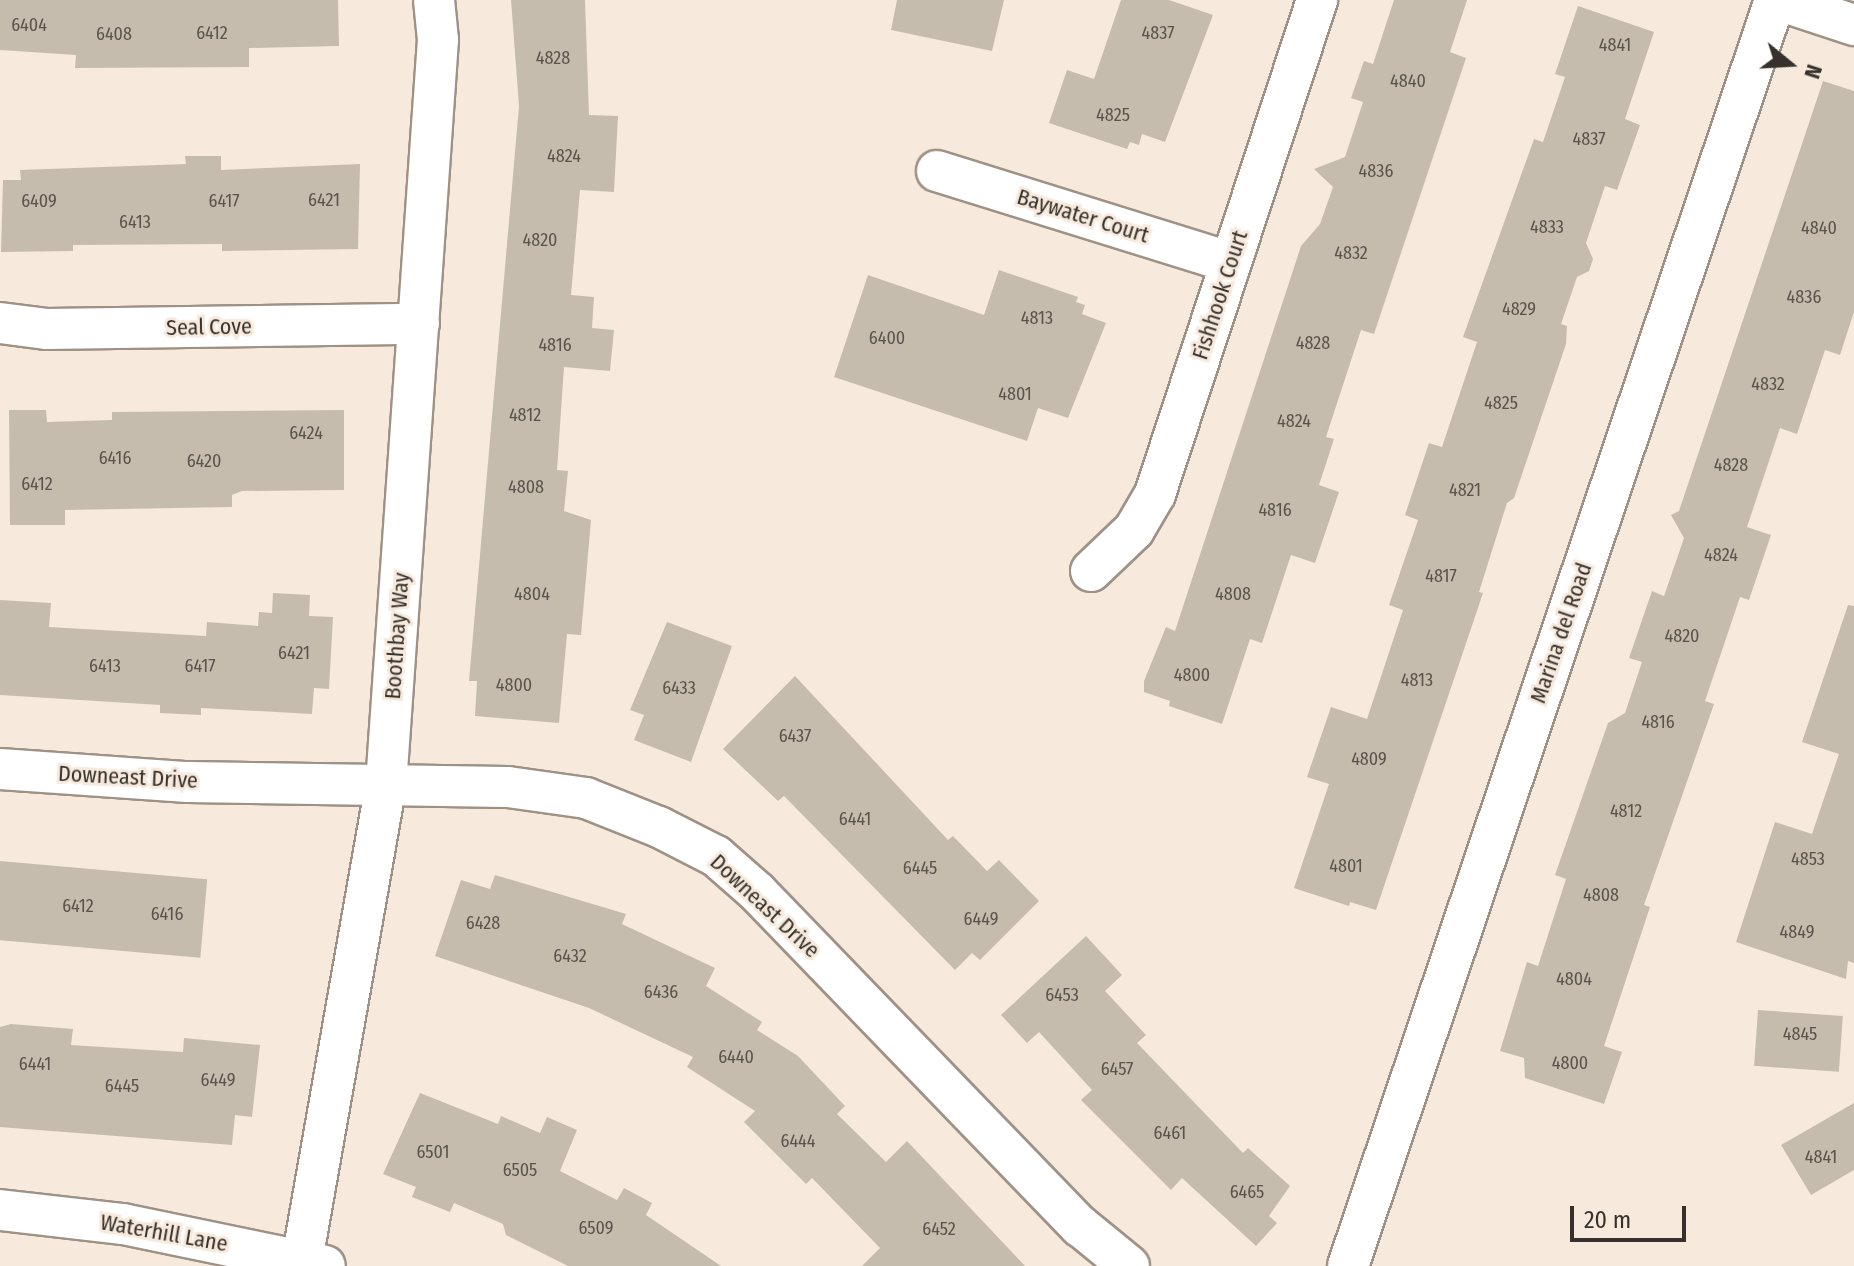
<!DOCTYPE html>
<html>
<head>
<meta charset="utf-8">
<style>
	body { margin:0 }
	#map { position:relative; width:1854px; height:1266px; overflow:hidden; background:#f7eadd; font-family:"Fira Sans Condensed",sans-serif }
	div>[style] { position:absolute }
	.building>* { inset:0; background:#c6bcad; transform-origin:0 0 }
	.roads { filter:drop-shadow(2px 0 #9e9286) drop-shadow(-2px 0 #9e9286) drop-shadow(0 2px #9e9286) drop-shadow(0 -2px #9e9286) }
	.minor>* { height:40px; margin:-20px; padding:0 20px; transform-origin:20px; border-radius:20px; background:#fff }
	span { translate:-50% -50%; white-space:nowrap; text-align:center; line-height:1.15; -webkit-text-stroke:6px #f7eadd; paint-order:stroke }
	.number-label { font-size:18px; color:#5a544c }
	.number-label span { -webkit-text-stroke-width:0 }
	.street-label { font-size:22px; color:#36312c }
	.north { position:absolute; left:1750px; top:24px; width:80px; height:80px; -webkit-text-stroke:6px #f7eadd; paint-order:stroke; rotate:108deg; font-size:22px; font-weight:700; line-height:32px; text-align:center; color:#36312c }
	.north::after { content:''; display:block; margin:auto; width:28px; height:36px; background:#36312c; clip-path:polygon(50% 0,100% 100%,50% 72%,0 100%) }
	.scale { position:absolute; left:1570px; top:1206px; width:116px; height:36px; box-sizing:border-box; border:4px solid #36312c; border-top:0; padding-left:10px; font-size:24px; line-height:28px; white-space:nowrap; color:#36312c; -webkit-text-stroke:6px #f7eadd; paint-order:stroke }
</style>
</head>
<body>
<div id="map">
	<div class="building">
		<div style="clip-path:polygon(0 0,338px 0,339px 46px,249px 48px,249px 67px,75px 68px,76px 55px,0 50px)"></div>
		<div style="clip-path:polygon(511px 0,585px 0,589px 115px,618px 116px,614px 192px,580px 190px,571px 295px,594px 297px,592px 328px,614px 330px,610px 371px,564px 367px,557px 470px,568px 471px,564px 511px,591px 520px,581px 635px,567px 634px,559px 723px,475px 716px,477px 681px,469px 681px,519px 106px)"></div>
		<div style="clip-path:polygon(897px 0,1004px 0,992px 51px,891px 30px)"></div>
		<div style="clip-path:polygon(1121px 0,1169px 0,1213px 15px,1165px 142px,1142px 134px,1139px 145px,1130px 142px,1127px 149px,1049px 123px,1067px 70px,1094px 79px)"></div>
		<div style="clip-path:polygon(1394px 0,1467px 0,1450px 52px,1466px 58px,1374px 334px,1361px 330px,1326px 437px,1334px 439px,1319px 485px,1339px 492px,1315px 563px,1291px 555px,1262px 643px,1250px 639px,1222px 724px,1169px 706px,1170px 701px,1144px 692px,1144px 681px,1166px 627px,1175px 631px,1301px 246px,1320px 224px,1333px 187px,1314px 169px,1345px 157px,1363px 102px,1351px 98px,1364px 61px,1373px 64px)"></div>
		<div style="clip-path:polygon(1578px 6px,1654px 32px,1625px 119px,1640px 125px,1617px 190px,1605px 186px,1586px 243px,1593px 259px,1589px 271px,1577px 277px,1561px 324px,1567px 326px,1566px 344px,1514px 498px,1507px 503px,1479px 592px,1483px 593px,1376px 910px,1350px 902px,1349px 906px,1294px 888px,1329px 784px,1307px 777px,1331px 707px,1367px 719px,1403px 610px,1389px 605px,1418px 520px,1405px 515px,1429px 443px,1442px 447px,1477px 342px,1463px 337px,1534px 139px,1543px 142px,1565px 77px,1555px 74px)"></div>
		<div style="clip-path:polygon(1823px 81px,1854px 91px,1854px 312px,1840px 355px,1825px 350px,1797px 434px,1780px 428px,1747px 527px,1771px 535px,1749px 600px,1740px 597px,1705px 701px,1714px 704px,1644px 905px,1650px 907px,1604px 1046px,1622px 1052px,1604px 1104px,1525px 1078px,1524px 1058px,1500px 1051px,1527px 962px,1538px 966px,1566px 879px,1555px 875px,1608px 723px,1625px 713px,1642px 662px,1629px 658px,1652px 591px,1664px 596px,1684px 538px,1671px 515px,1679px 511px)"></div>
		<div style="clip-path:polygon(185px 156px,221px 156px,221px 170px,360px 164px,358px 249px,222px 251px,222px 244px,73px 245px,73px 251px,1px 252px,3px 180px,21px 180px,20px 170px,186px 164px)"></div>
		<div style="clip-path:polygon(999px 270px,1078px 297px,1076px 302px,1085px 305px,1082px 314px,1106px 323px,1068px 418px,1038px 408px,1027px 441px,834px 377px,868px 275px,984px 315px)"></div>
		<div style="clip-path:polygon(9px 410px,46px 410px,47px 422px,112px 420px,112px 412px,344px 410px,344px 490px,242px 491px,232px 495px,232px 507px,65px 510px,65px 525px,10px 525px)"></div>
		<div style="clip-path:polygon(273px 593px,310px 595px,309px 616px,333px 617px,329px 689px,314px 688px,312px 714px,201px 708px,201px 715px,160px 713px,160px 705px,0 695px,0 600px,51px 603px,49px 627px,206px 636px,207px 622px,258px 626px,259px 612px,272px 613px)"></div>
		<div style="clip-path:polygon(1848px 605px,1854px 606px,1854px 963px,1848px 961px,1846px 979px,1736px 942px,1775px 822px,1812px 834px,1839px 754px,1802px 742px)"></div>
		<div style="clip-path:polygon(667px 622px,732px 646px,691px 762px,634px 740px,644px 715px,630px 710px)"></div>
		<div style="clip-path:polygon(795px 676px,948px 840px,953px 836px,987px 871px,999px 860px,1039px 901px,980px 960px,972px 953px,955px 970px,784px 796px,778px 801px,723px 749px)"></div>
		<div style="left:0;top:861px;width:208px;height:79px;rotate:5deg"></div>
		<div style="clip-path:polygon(495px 875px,626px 914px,622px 924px,715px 968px,706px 986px,762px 1022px,757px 1030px,798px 1056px,845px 1106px,837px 1114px,886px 1162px,907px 1141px,1025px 1266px,862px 1266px,880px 1248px,812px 1178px,806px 1184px,744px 1122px,755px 1111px,687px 1067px,693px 1057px,589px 1008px,435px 956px,461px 880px,490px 889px)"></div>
		<div style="clip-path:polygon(1086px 936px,1122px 975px,1105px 991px,1146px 1035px,1137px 1043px,1243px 1153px,1248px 1148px,1290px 1186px,1269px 1216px,1277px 1223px,1256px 1246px,1182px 1178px,1171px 1190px,1081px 1100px,1092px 1090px,1039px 1032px,1027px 1043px,1001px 1015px)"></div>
		<div style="left:1758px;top:1010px;width:85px;height:56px;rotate:4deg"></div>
		<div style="clip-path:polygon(11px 1024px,73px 1029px,71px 1045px,183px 1052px,184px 1038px,260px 1045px,252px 1117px,235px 1115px,232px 1145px,0 1127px,0 1027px)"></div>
		<div style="clip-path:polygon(420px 1093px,498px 1124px,501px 1116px,540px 1133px,547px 1117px,577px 1130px,560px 1171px,617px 1200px,624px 1188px,652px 1203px,646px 1215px,721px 1266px,568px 1266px,506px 1235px,503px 1224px,454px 1203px,450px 1212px,412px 1197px,416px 1187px,383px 1174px)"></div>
		<div style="clip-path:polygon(1854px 1103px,1854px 1170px,1811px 1195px,1781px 1145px)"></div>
	</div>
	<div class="roads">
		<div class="minor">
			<div style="left:1778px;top:0;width:80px;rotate:18.2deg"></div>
			<div style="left:937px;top:171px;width:307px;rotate:17.3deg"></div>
			<div style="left:0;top:323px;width:46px;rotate:7.4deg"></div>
			<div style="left:46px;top:329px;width:373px;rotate:-0.8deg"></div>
			<div style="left:1091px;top:571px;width:59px;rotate:-43.6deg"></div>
			<div style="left:1134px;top:530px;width:42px;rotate:-59.7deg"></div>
			<div style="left:1155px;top:494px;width:520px;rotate:-71.84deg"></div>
			<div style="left:0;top:769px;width:188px;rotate:4deg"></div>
			<div style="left:188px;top:782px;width:320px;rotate:0.9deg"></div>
			<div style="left:508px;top:787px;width:79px;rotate:8deg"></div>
			<div style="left:586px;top:798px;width:79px;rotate:21.7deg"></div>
			<div style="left:659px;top:827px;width:64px;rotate:27deg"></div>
			<div style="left:716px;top:856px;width:55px;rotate:41.3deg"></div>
			<div style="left:757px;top:892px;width:465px;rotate:46deg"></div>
			<div style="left:1080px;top:1226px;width:63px;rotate:39.2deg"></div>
			<div style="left:0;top:1210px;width:124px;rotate:6.5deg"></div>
			<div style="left:123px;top:1224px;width:206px;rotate:11.7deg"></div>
			<div style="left:301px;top:1266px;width:488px;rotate:-80deg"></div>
			<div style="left:386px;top:785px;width:747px;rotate:-86.01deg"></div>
			<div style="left:438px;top:40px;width:40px;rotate:-95.7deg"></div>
			<div style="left:1348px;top:1266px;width:1336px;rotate:-71.36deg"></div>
		</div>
	</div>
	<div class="number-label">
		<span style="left:29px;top:25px">6404</span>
		<span style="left:212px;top:33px">6412</span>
		<span style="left:1158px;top:33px">4837</span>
		<span style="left:114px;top:34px">6408</span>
		<span style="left:1615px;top:45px">4841</span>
		<span style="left:553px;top:58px">4828</span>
		<span style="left:1408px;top:81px">4840</span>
		<span style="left:1113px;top:115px">4825</span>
		<span style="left:1589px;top:139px">4837</span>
		<span style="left:564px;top:156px">4824</span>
		<span style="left:1376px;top:171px">4836</span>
		<span style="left:324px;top:200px">6421</span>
		<span style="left:39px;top:201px">6409</span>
		<span style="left:224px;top:201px">6417</span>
		<span style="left:135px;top:222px">6413</span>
		<span style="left:1547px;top:227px">4833</span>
		<span style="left:1819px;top:228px">4840</span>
		<span style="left:540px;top:240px">4820</span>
		<span style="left:1351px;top:253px">4832</span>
		<span style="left:1804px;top:297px">4836</span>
		<span style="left:1519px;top:309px">4829</span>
		<span style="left:1037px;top:318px">4813</span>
		<span style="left:887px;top:338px">6400</span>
		<span style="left:1313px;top:343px">4828</span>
		<span style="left:555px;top:345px">4816</span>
		<span style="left:1768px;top:384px">4832</span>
		<span style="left:1015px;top:394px">4801</span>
		<span style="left:1501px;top:403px">4825</span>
		<span style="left:525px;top:415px">4812</span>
		<span style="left:1294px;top:421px">4824</span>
		<span style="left:306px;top:433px">6424</span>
		<span style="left:115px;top:458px">6416</span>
		<span style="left:204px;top:461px">6420</span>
		<span style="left:1731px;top:465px">4828</span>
		<span style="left:37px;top:484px">6412</span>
		<span style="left:526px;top:487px">4808</span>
		<span style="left:1465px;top:490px">4821</span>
		<span style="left:1275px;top:510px">4816</span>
		<span style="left:1721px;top:555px">4824</span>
		<span style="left:1441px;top:576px">4817</span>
		<span style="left:532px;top:594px">4804</span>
		<span style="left:1233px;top:594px">4808</span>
		<span style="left:1682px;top:636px">4820</span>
		<span style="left:294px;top:653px">6421</span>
		<span style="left:105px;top:666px">6413</span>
		<span style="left:200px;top:666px">6417</span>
		<span style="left:1192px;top:675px">4800</span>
		<span style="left:1417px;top:680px">4813</span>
		<span style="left:514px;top:685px">4800</span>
		<span style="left:679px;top:688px">6433</span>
		<span style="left:1658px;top:722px">4816</span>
		<span style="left:795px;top:736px">6437</span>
		<span style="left:1369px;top:759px">4809</span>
		<span style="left:1626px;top:811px">4812</span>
		<span style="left:855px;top:819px">6441</span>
		<span style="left:1808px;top:859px">4853</span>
		<span style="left:1346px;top:866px">4801</span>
		<span style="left:920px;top:868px">6445</span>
		<span style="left:1601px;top:895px">4808</span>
		<span style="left:78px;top:906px">6412</span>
		<span style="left:167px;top:914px">6416</span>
		<span style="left:981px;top:919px">6449</span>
		<span style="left:483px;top:923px">6428</span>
		<span style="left:1797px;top:932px">4849</span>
		<span style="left:570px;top:956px">6432</span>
		<span style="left:1574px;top:979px">4804</span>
		<span style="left:661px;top:992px">6436</span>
		<span style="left:1062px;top:995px">6453</span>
		<span style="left:1800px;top:1034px">4845</span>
		<span style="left:736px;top:1057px">6440</span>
		<span style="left:1570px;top:1063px">4800</span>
		<span style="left:35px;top:1064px">6441</span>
		<span style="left:1117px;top:1069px">6457</span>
		<span style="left:218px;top:1080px">6449</span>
		<span style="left:122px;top:1086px">6445</span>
		<span style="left:1170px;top:1133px">6461</span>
		<span style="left:798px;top:1141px">6444</span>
		<span style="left:433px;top:1152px">6501</span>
		<span style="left:1821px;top:1157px">4841</span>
		<span style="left:520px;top:1170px">6505</span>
		<span style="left:1247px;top:1192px">6465</span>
		<span style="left:596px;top:1228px">6509</span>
		<span style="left:939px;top:1229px">6452</span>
	</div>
	<div class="street-label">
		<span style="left:1083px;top:216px;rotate:17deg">Baywater Court</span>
		<span style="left:1220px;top:295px;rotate:-72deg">Fishhook Court</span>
		<span style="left:209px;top:327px;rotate:-1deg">Seal Cove</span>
		<span style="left:1561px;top:633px;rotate:-71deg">Marina del Road</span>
		<span style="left:397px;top:636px;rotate:-86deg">Boothbay Way</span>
		<span style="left:128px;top:777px;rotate:3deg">Downeast Drive</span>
		<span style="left:765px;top:906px;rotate:43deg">Downeast Drive</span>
		<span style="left:164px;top:1233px;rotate:10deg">Waterhill Lane</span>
	</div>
	<div class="north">N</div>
	<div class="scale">20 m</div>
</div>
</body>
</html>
